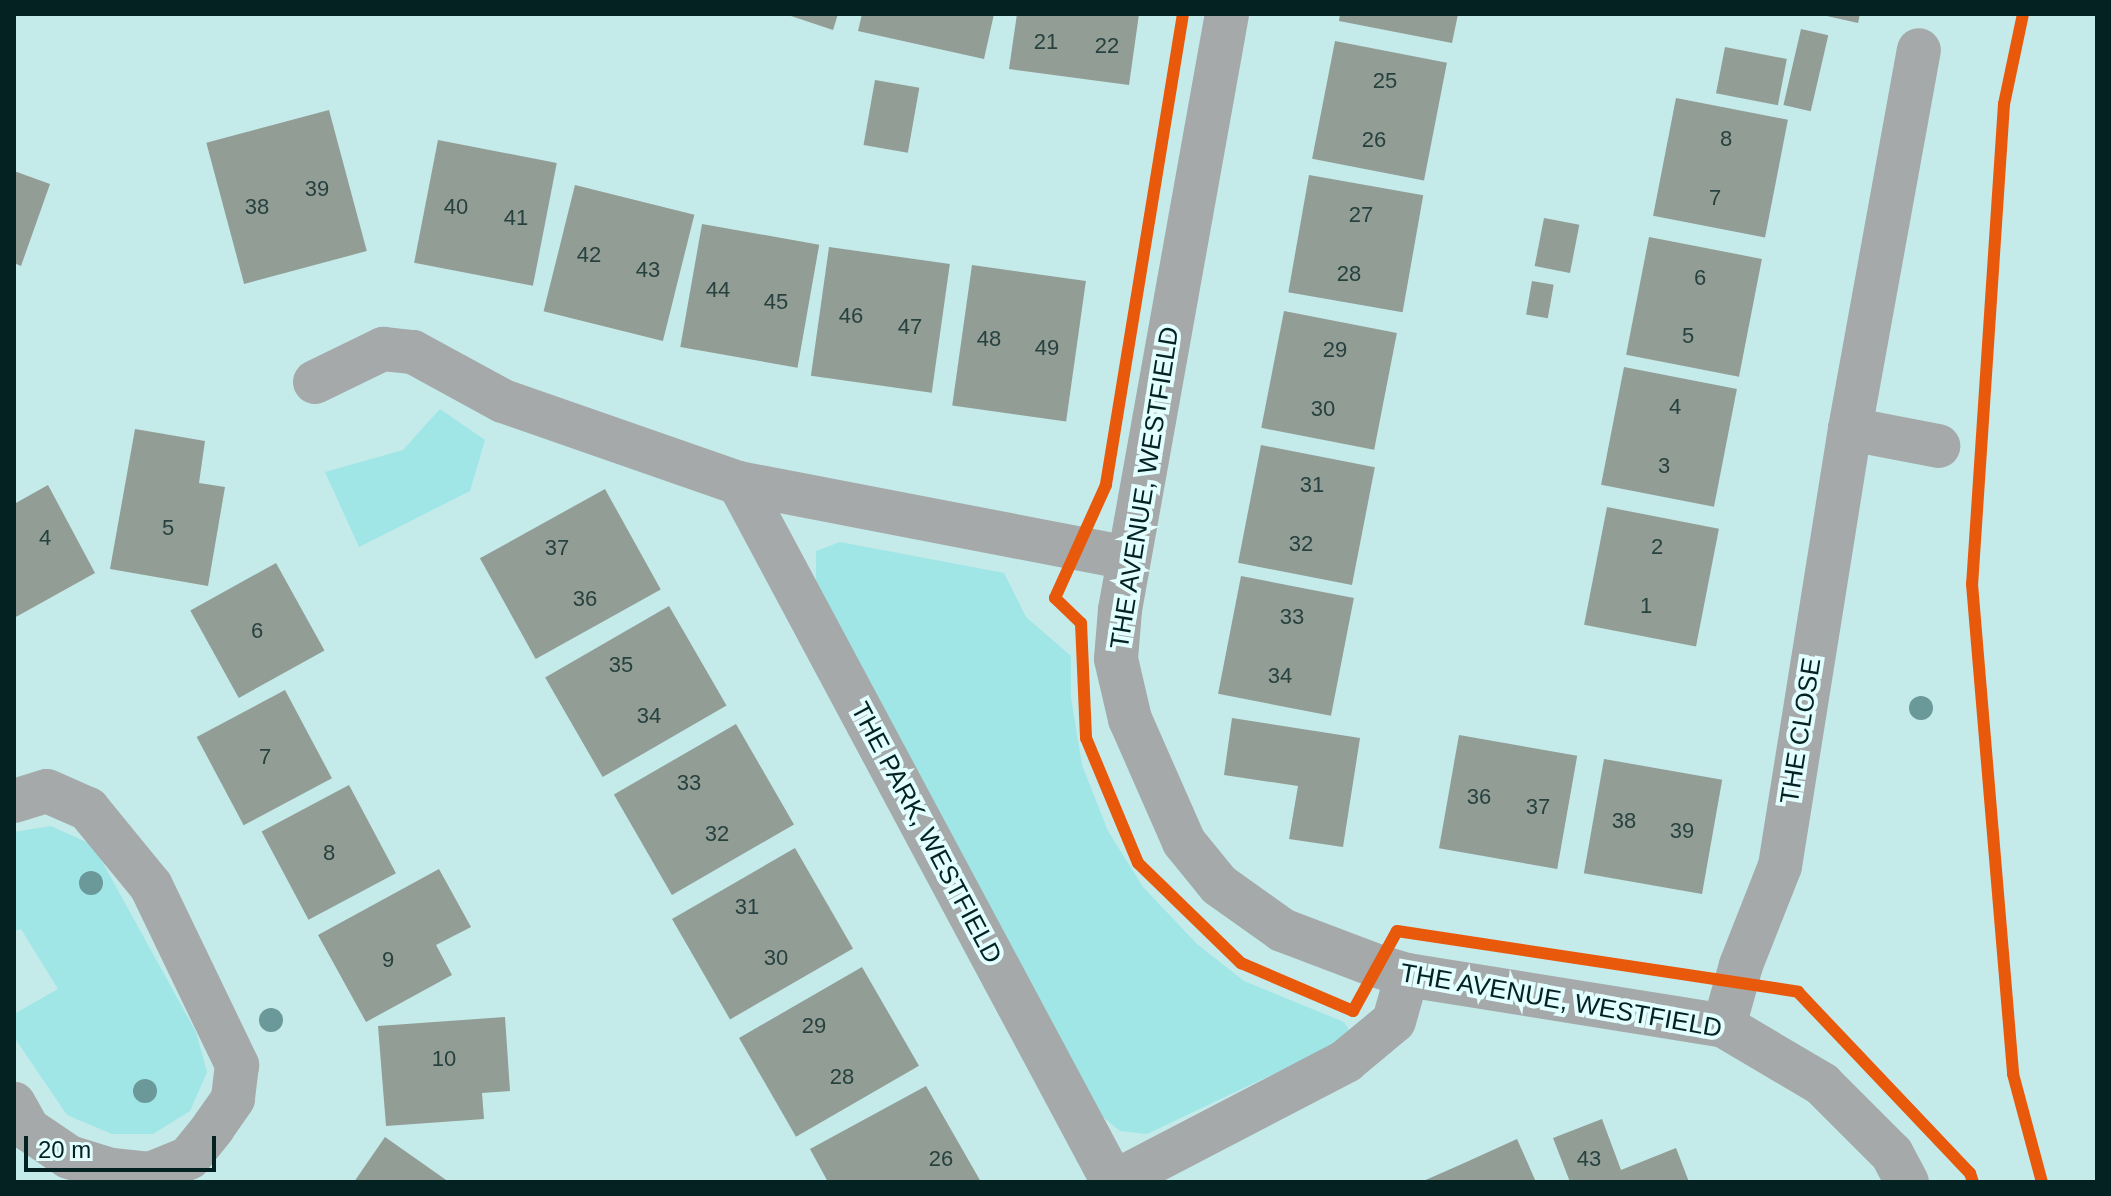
<!DOCTYPE html>
<html>
<head>
<meta charset="utf-8">
<style>
	body { margin:0 }
	#map { position:relative; width:2111px; height:1196px; overflow:hidden; background:#c4eaea; font-family:Arial,sans-serif }
	div>[style] { position:absolute }
	.green>* { inset:0; background:#a0e6e6 }
	.building>* { inset:0; background:#919d95; transform-origin:0 0 }
	.street>* { height:44px; margin:-22px; padding:0 22px; transform-origin:22px; border-radius:22px; background:#a5a9a9 }
	.cycleway>* { height:12px; margin:-6px; padding:0 6px; transform-origin:6px; border-radius:6px; background:#e8590c }
	.trees>* { width:24px; height:24px; margin:-12px; border-radius:50%; background:#6b9999 }
	span { translate:-50% -50%; white-space:nowrap; text-align:center; line-height:1.15; -webkit-text-stroke:8px #e3fefe; paint-order:stroke }
	.number-label { font-size:22px; color:#27413f }
	.number-label span { -webkit-text-stroke-width:0 }
	.street-label { font-size:26px; color:#042222 }
	.frame { position:absolute; inset:0; border:16px solid #042222; pointer-events:none }
	.scale { position:absolute; left:24px; top:1136px; width:192px; height:36px; box-sizing:border-box; border:4px solid #042222; border-top:0; padding-left:10px; font-size:24px; line-height:28px; white-space:nowrap; color:#042222; -webkit-text-stroke:6px #e3fefe; paint-order:stroke }
</style>
</head>
<body>
<div id="map">
	<div class="green">
		<div style="clip-path:polygon(440px 409px,485px 440px,470px 491px,359px 547px,325px 472px,403px 450px)"></div>
		<div style="clip-path:polygon(840px 542px,1004px 573px,1026px 617px,1071px 656px,1071px 698px,1082px 765px,1108px 831px,1143px 887px,1197px 944px,1244px 981px,1344px 1022px,1353px 1036px,1147px 1134px,1120px 1131px,1097px 1112px,816px 582px,816px 551px)"></div>
		<div style="clip-path:polygon(51px 826px,93px 845px,196px 1032px,207px 1072px,190px 1111px,153px 1134px,112px 1134px,67px 1115px,14px 1037px,14px 1014px,58px 989px,21px 929px,14px 931px,14px 832px)"></div>
	</div>
	<div class="building">
		<div style="clip-path:polygon(785px 14px,838px 14px,833px 30px)"></div>
		<div style="clip-path:polygon(862px 14px,994px 14px,984px 59px,858px 31px)"></div>
		<div style="clip-path:polygon(1017px 14px,1139px 14px,1129px 85px,1009px 69px)"></div>
		<div style="clip-path:polygon(1340px 14px,1458px 14px,1452px 43px,1339px 21px)"></div>
		<div style="clip-path:polygon(1818px 14px,1860px 14px,1858px 23px)"></div>
		<div style="left:1801px;top:29px;width:28px;height:78px;rotate:13deg"></div>
		<div style="left:1335px;top:41px;width:114px;height:120px;rotate:11deg"></div>
		<div style="left:1725px;top:47px;width:63px;height:47px;rotate:11deg"></div>
		<div style="left:875px;top:80px;width:45px;height:66px;rotate:10deg"></div>
		<div style="left:1676px;top:98px;width:114px;height:120px;rotate:11deg"></div>
		<div style="left:329px;top:110px;width:146px;height:127px;rotate:75deg"></div>
		<div style="left:438px;top:140px;width:121px;height:125px;rotate:11deg"></div>
		<div style="clip-path:polygon(14px 171px,50px 184px,21px 266px,14px 263px)"></div>
		<div style="left:1309px;top:175px;width:116px;height:119px;rotate:10deg"></div>
		<div style="left:575px;top:185px;width:123px;height:130px;rotate:14deg"></div>
		<div style="left:1544px;top:218px;width:36px;height:49px;rotate:11deg"></div>
		<div style="left:702px;top:224px;width:119px;height:125px;rotate:10deg"></div>
		<div style="left:1649px;top:237px;width:115px;height:120px;rotate:11deg"></div>
		<div style="left:829px;top:247px;width:122px;height:130px;rotate:8deg"></div>
		<div style="left:972px;top:265px;width:115px;height:142px;rotate:8deg"></div>
		<div style="left:1532px;top:281px;width:22px;height:34px;rotate:10deg"></div>
		<div style="left:1284px;top:311px;width:115px;height:119px;rotate:11deg"></div>
		<div style="left:1624px;top:367px;width:115px;height:120px;rotate:11deg"></div>
		<div style="clip-path:polygon(135px 429px,205px 441px,199px 483px,225px 487px,208px 586px,110px 569px)"></div>
		<div style="left:1261px;top:445px;width:116px;height:120px;rotate:11deg"></div>
		<div style="clip-path:polygon(48px 485px,95px 573px,14px 618px,14px 504px)"></div>
		<div style="left:605px;top:489px;width:115px;height:143px;rotate:61deg"></div>
		<div style="left:1607px;top:507px;width:114px;height:120px;rotate:11deg"></div>
		<div style="left:276px;top:563px;width:100px;height:98px;rotate:61deg"></div>
		<div style="left:1241px;top:576px;width:115px;height:120px;rotate:11deg"></div>
		<div style="left:669px;top:606px;width:115px;height:143px;rotate:60deg"></div>
		<div style="left:285px;top:690px;width:100px;height:100px;rotate:62deg"></div>
		<div style="clip-path:polygon(1232px 718px,1360px 738px,1343px 847px,1289px 839px,1298px 786px,1224px 775px)"></div>
		<div style="left:736px;top:724px;width:116px;height:141px;rotate:60deg"></div>
		<div style="left:1459px;top:735px;width:120px;height:115px;rotate:10deg"></div>
		<div style="left:1604px;top:759px;width:120px;height:116px;rotate:10deg"></div>
		<div style="left:349px;top:785px;width:100px;height:99px;rotate:62deg"></div>
		<div style="left:795px;top:848px;width:116px;height:142px;rotate:60deg"></div>
		<div style="clip-path:polygon(439px 869px,471px 927px,436px 945px,452px 975px,366px 1022px,318px 935px)"></div>
		<div style="left:862px;top:967px;width:114px;height:142px;rotate:60deg"></div>
		<div style="clip-path:polygon(505px 1017px,510px 1091px,482px 1093px,484px 1119px,386px 1126px,378px 1026px)"></div>
		<div style="clip-path:polygon(926px 1086px,981px 1182px,828px 1182px,810px 1149px)"></div>
		<div style="clip-path:polygon(1602px 1119px,1621px 1170px,1676px 1148px,1689px 1182px,1570px 1182px,1553px 1138px)"></div>
		<div style="clip-path:polygon(385px 1137px,449px 1182px,354px 1182px)"></div>
		<div style="clip-path:polygon(1517px 1139px,1536px 1182px,1421px 1182px,1462px 1164px)"></div>
	</div>
	<div class="street">
		<div style="left:1227px;top:14px;width:606px;rotate:100.18deg"></div>
		<div style="left:1120px;top:610px;width:49px;rotate:94.7deg"></div>
		<div style="left:1116px;top:659px;width:62px;rotate:76.9deg"></div>
		<div style="left:1130px;top:719px;width:134px;rotate:66.3deg"></div>
		<div style="left:1184px;top:842px;width:55px;rotate:50.9deg"></div>
		<div style="left:1219px;top:885px;width:77px;rotate:35.5deg"></div>
		<div style="left:1282px;top:930px;width:98px;rotate:20.8deg"></div>
		<div style="left:1374px;top:965px;width:34px;rotate:17deg"></div>
		<div style="left:1407px;top:975px;width:321px;rotate:9.1deg"></div>
		<div style="left:1724px;top:1026px;width:114px;rotate:30.6deg"></div>
		<div style="left:1822px;top:1084px;width:99px;rotate:45deg"></div>
		<div style="left:1892px;top:1154px;width:32px;rotate:62deg"></div>
		<div style="left:315px;top:382px;width:76px;rotate:-25.9deg"></div>
		<div style="left:383px;top:349px;width:30px;rotate:6deg"></div>
		<div style="left:413px;top:352px;width:102px;rotate:28.6deg"></div>
		<div style="left:503px;top:401px;width:250px;rotate:19.2deg"></div>
		<div style="left:739px;top:483px;width:397px;rotate:10.9deg"></div>
		<div style="left:1850px;top:429px;width:90px;rotate:10.9deg"></div>
		<div style="left:739px;top:483px;width:793px;rotate:61.85deg"></div>
		<div style="left:14px;top:801px;width:34px;rotate:-17deg"></div>
		<div style="left:47px;top:791px;width:45px;rotate:23.7deg"></div>
		<div style="left:88px;top:809px;width:99px;rotate:50.7deg"></div>
		<div style="left:151px;top:886px;width:199px;rotate:64.3deg"></div>
		<div style="left:237px;top:1065px;width:34px;rotate:97deg"></div>
		<div style="left:233px;top:1099px;width:35px;rotate:125deg"></div>
		<div style="left:213px;top:1128px;width:38px;rotate:129deg"></div>
		<div style="left:189px;top:1158px;width:42px;rotate:157.7deg"></div>
		<div style="left:150px;top:1174px;width:39px;rotate:-174deg"></div>
		<div style="left:111px;top:1170px;width:44px;rotate:-162.8deg"></div>
		<div style="left:69px;top:1157px;width:50px;rotate:-145.7deg"></div>
		<div style="left:28px;top:1129px;width:29px;rotate:-119deg"></div>
		<div style="left:1724px;top:1026px;width:63px;rotate:-74.4deg"></div>
		<div style="left:1741px;top:965px;width:106px;rotate:-68.5deg"></div>
		<div style="left:1780px;top:866px;width:443px;rotate:-80.9deg"></div>
		<div style="left:1850px;top:429px;width:385px;rotate:-79.7deg"></div>
		<div style="left:1114px;top:1182px;width:262px;rotate:-27.5deg"></div>
		<div style="left:1346px;top:1061px;width:62px;rotate:-39.8deg"></div>
		<div style="left:1394px;top:1021px;width:48px;rotate:-74.2deg"></div>
	</div>
	<div class="cycleway">
		<div style="left:1183px;top:14px;width:477px;rotate:99.3deg"></div>
		<div style="left:1106px;top:485px;width:124px;rotate:114.3deg"></div>
		<div style="left:1055px;top:598px;width:36px;rotate:44deg"></div>
		<div style="left:1081px;top:623px;width:115px;rotate:87.5deg"></div>
		<div style="left:1086px;top:738px;width:135px;rotate:67.4deg"></div>
		<div style="left:1138px;top:863px;width:144px;rotate:44.2deg"></div>
		<div style="left:1241px;top:963px;width:122px;rotate:23.2deg"></div>
		<div style="left:1353px;top:1011px;width:91px;rotate:-61.2deg"></div>
		<div style="left:1397px;top:931px;width:406px;rotate:8.6deg"></div>
		<div style="left:1798px;top:992px;width:250px;rotate:46.5deg"></div>
		<div style="left:1970px;top:1173px;width:9px;rotate:72deg"></div>
		<div style="left:2023px;top:14px;width:92px;rotate:101.9deg"></div>
		<div style="left:2004px;top:104px;width:481px;rotate:93.8deg"></div>
		<div style="left:1972px;top:584px;width:492px;rotate:85.2deg"></div>
		<div style="left:2013px;top:1074px;width:112px;rotate:75deg"></div>
	</div>
	<div class="trees">
		<div style="left:1921px;top:708px"></div>
		<div style="left:91px;top:883px"></div>
		<div style="left:271px;top:1020px"></div>
		<div style="left:145px;top:1091px"></div>
	</div>
	<div class="number-label">
		<span style="left:1046px;top:42px">21</span>
		<span style="left:1107px;top:46px">22</span>
		<span style="left:1385px;top:81px">25</span>
		<span style="left:1726px;top:139px">8</span>
		<span style="left:1374px;top:140px">26</span>
		<span style="left:317px;top:189px">39</span>
		<span style="left:1715px;top:198px">7</span>
		<span style="left:257px;top:207px">38</span>
		<span style="left:456px;top:207px">40</span>
		<span style="left:1361px;top:215px">27</span>
		<span style="left:516px;top:218px">41</span>
		<span style="left:589px;top:255px">42</span>
		<span style="left:648px;top:270px">43</span>
		<span style="left:1349px;top:274px">28</span>
		<span style="left:1700px;top:278px">6</span>
		<span style="left:718px;top:290px">44</span>
		<span style="left:776px;top:302px">45</span>
		<span style="left:851px;top:316px">46</span>
		<span style="left:910px;top:327px">47</span>
		<span style="left:1688px;top:336px">5</span>
		<span style="left:989px;top:339px">48</span>
		<span style="left:1047px;top:348px">49</span>
		<span style="left:1335px;top:350px">29</span>
		<span style="left:1675px;top:407px">4</span>
		<span style="left:1323px;top:409px">30</span>
		<span style="left:1664px;top:466px">3</span>
		<span style="left:1312px;top:485px">31</span>
		<span style="left:168px;top:528px">5</span>
		<span style="left:45px;top:538px">4</span>
		<span style="left:1301px;top:544px">32</span>
		<span style="left:1657px;top:547px">2</span>
		<span style="left:557px;top:548px">37</span>
		<span style="left:585px;top:599px">36</span>
		<span style="left:1646px;top:606px">1</span>
		<span style="left:1292px;top:617px">33</span>
		<span style="left:257px;top:631px">6</span>
		<span style="left:621px;top:665px">35</span>
		<span style="left:1280px;top:676px">34</span>
		<span style="left:649px;top:716px">34</span>
		<span style="left:265px;top:757px">7</span>
		<span style="left:689px;top:783px">33</span>
		<span style="left:1479px;top:797px">36</span>
		<span style="left:1538px;top:807px">37</span>
		<span style="left:1624px;top:821px">38</span>
		<span style="left:1682px;top:831px">39</span>
		<span style="left:717px;top:834px">32</span>
		<span style="left:329px;top:853px">8</span>
		<span style="left:747px;top:907px">31</span>
		<span style="left:776px;top:958px">30</span>
		<span style="left:388px;top:960px">9</span>
		<span style="left:814px;top:1026px">29</span>
		<span style="left:444px;top:1059px">10</span>
		<span style="left:842px;top:1077px">28</span>
		<span style="left:941px;top:1159px">26</span>
		<span style="left:1589px;top:1159px">43</span>
	</div>
	<div class="street-label">
		<span style="left:1145px;top:488px;rotate:-81deg">THE AVENUE, WESTFIELD</span>
		<span style="left:1801px;top:731px;rotate:-81deg">THE CLOSE</span>
		<span style="left:926px;top:833px;rotate:62deg">THE PARK, WESTFIELD</span>
		<span style="left:1561px;top:1001px;rotate:10deg">THE AVENUE, WESTFIELD</span>
	</div>
	<div class="frame"></div>
	<div class="scale">20 m</div>
</div>
</body>
</html>
